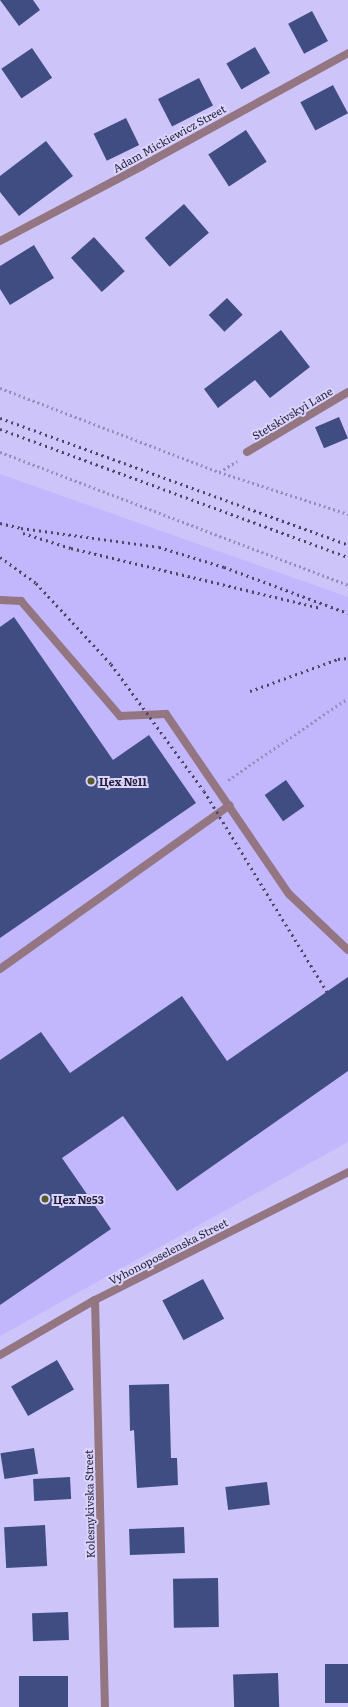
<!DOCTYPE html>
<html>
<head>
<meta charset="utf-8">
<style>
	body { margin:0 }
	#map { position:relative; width:348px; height:1707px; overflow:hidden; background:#cdc5f9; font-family:Literata,serif }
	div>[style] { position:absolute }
	.built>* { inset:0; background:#c2b6fd }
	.building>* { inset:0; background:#404d83; transform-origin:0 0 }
	.path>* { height:2.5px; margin-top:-1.25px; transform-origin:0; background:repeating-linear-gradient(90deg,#968fba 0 2px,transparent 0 5px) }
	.lane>* { height:8px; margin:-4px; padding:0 4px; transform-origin:4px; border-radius:4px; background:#937682 }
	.street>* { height:8px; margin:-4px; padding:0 4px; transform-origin:4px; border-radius:4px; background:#937682 }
	.rail>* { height:3px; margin-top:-1.5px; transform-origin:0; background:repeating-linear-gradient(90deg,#4c4666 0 2px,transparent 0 6px) }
	.dots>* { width:11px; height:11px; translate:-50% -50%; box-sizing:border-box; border:2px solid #dad4fc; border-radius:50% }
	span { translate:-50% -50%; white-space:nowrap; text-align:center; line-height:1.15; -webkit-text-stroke:4px #dad4fc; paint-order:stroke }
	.street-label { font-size:11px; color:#241f38 }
	.poi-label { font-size:11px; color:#241f38; font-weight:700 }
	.left { translate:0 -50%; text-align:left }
</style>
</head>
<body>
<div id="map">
	<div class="built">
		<div style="clip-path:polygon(0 474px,348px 597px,348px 1142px,0 1336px)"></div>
	</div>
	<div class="building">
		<div style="clip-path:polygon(0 0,33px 0,40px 10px,19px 26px)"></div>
		<div style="left:312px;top:11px;width:34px;height:27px;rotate:62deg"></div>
		<div style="left:255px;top:47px;width:30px;height:33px;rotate:60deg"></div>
		<div style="left:32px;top:48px;width:36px;height:37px;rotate:56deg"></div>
		<div style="left:199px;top:78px;width:31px;height:46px;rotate:63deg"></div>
		<div style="left:333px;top:85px;width:32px;height:37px;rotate:62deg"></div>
		<div style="left:126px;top:118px;width:30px;height:36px;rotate:64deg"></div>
		<div style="left:246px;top:130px;width:38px;height:45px;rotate:57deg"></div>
		<div style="clip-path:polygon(46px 141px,73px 176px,19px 216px,0 192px,0 176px)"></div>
		<div style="left:184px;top:204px;width:38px;height:52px;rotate:49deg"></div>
		<div style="left:94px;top:237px;width:46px;height:31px;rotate:48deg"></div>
		<div style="clip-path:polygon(34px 245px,54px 278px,10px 305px,0 289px,0 266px)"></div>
		<div style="left:227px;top:298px;width:23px;height:25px;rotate:47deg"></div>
		<div style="clip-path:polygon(281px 330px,310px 367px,270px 398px,255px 380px,218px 408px,204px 389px)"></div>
		<div style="left:339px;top:417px;width:23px;height:26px;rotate:67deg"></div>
		<div style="clip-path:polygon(14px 617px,113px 760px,149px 735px,196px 803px,0 938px,0 627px)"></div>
		<div style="left:286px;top:780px;width:32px;height:26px;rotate:55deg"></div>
		<div style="clip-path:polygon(348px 977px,348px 1071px,177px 1191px,123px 1116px,62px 1158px,111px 1229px,0 1305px,0 1060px,41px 1032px,70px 1073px,182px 996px,227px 1061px)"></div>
		<div style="left:203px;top:1279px;width:45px;height:46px;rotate:62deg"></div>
		<div style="left:57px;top:1360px;width:34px;height:53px;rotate:60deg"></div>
		<div style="clip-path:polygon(169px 1384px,171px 1458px,177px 1458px,178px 1485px,137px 1488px,134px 1430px,130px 1431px,129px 1385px)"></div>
		<div style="left:34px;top:1448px;width:26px;height:34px;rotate:81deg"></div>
		<div style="left:70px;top:1477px;width:22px;height:37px;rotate:87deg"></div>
		<div style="left:267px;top:1482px;width:23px;height:42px;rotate:83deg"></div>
		<div style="left:45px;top:1525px;width:41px;height:41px;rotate:87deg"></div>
		<div style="left:184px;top:1527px;width:26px;height:55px;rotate:88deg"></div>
		<div style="left:218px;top:1578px;width:49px;height:45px;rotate:89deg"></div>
		<div style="left:68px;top:1612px;width:28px;height:36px;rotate:88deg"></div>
		<div style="left:348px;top:1664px;width:39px;height:23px;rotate:90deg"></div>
		<div style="left:278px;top:1673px;width:34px;height:45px;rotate:88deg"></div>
		<div style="left:19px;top:1676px;width:49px;height:31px"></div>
	</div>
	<div class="path">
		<div style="left:0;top:388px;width:235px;rotate:21deg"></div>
		<div style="left:219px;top:472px;width:21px;rotate:-31deg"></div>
		<div style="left:0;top:452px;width:373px;rotate:20.9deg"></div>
		<div style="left:219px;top:472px;width:136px;rotate:18deg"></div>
		<div style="left:228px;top:780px;width:145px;rotate:-34.3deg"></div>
	</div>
	<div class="lane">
		<div style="left:0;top:600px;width:21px;rotate:3deg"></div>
		<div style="left:21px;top:601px;width:152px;rotate:49.3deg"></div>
		<div style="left:120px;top:716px;width:46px;rotate:-2.5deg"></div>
		<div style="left:166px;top:714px;width:218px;rotate:55.7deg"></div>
		<div style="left:289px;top:894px;width:81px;rotate:43.5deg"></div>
		<div style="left:0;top:969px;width:282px;rotate:-35.5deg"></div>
	</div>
	<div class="street">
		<div style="left:0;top:241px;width:161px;rotate:-27.8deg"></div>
		<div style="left:142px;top:166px;width:235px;rotate:-28.7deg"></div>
		<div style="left:247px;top:452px;width:117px;rotate:-30.7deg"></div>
		<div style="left:95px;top:1300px;width:407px;rotate:88.6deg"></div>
		<div style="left:0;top:1355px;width:110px;rotate:-30.1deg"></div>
		<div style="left:95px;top:1300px;width:284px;rotate:-26.8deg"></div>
	</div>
	<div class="rail">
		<div style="left:0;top:418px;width:370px;rotate:20deg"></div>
		<div style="left:0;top:429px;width:371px;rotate:20.2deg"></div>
		<div style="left:0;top:523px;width:22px;rotate:13deg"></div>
		<div style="left:21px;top:528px;width:139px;rotate:7.8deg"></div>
		<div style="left:159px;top:547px;width:68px;rotate:17.1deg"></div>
		<div style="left:224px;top:567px;width:132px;rotate:20.4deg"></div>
		<div style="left:23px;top:533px;width:50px;rotate:17.4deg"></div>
		<div style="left:71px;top:548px;width:257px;rotate:13.5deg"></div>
		<div style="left:0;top:557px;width:44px;rotate:35.8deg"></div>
		<div style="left:36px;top:583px;width:110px;rotate:47.2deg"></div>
		<div style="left:111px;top:664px;width:157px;rotate:53.8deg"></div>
		<div style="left:204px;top:791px;width:236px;rotate:58.5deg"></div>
		<div style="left:250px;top:691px;width:94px;rotate:-20deg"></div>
		<div style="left:338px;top:659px;width:10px;rotate:-6deg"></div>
	</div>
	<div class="dots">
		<div style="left:91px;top:781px;background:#585b29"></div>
		<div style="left:45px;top:1199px;background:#585b29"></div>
	</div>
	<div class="street-label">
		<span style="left:169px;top:138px;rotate:-29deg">Adam Mickiewicz Street</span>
		<span style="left:292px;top:413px;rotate:-31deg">Stetskivskyi Lane</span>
		<span style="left:168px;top:1251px;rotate:-27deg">Vyhonoposelenska Street</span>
		<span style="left:89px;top:1504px;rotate:-91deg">Kolesnykivska Street</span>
	</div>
	<div class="poi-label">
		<span class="left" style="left:99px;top:781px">Цех №11</span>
		<span class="left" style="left:53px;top:1199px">Цех №53</span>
	</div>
</div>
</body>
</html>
